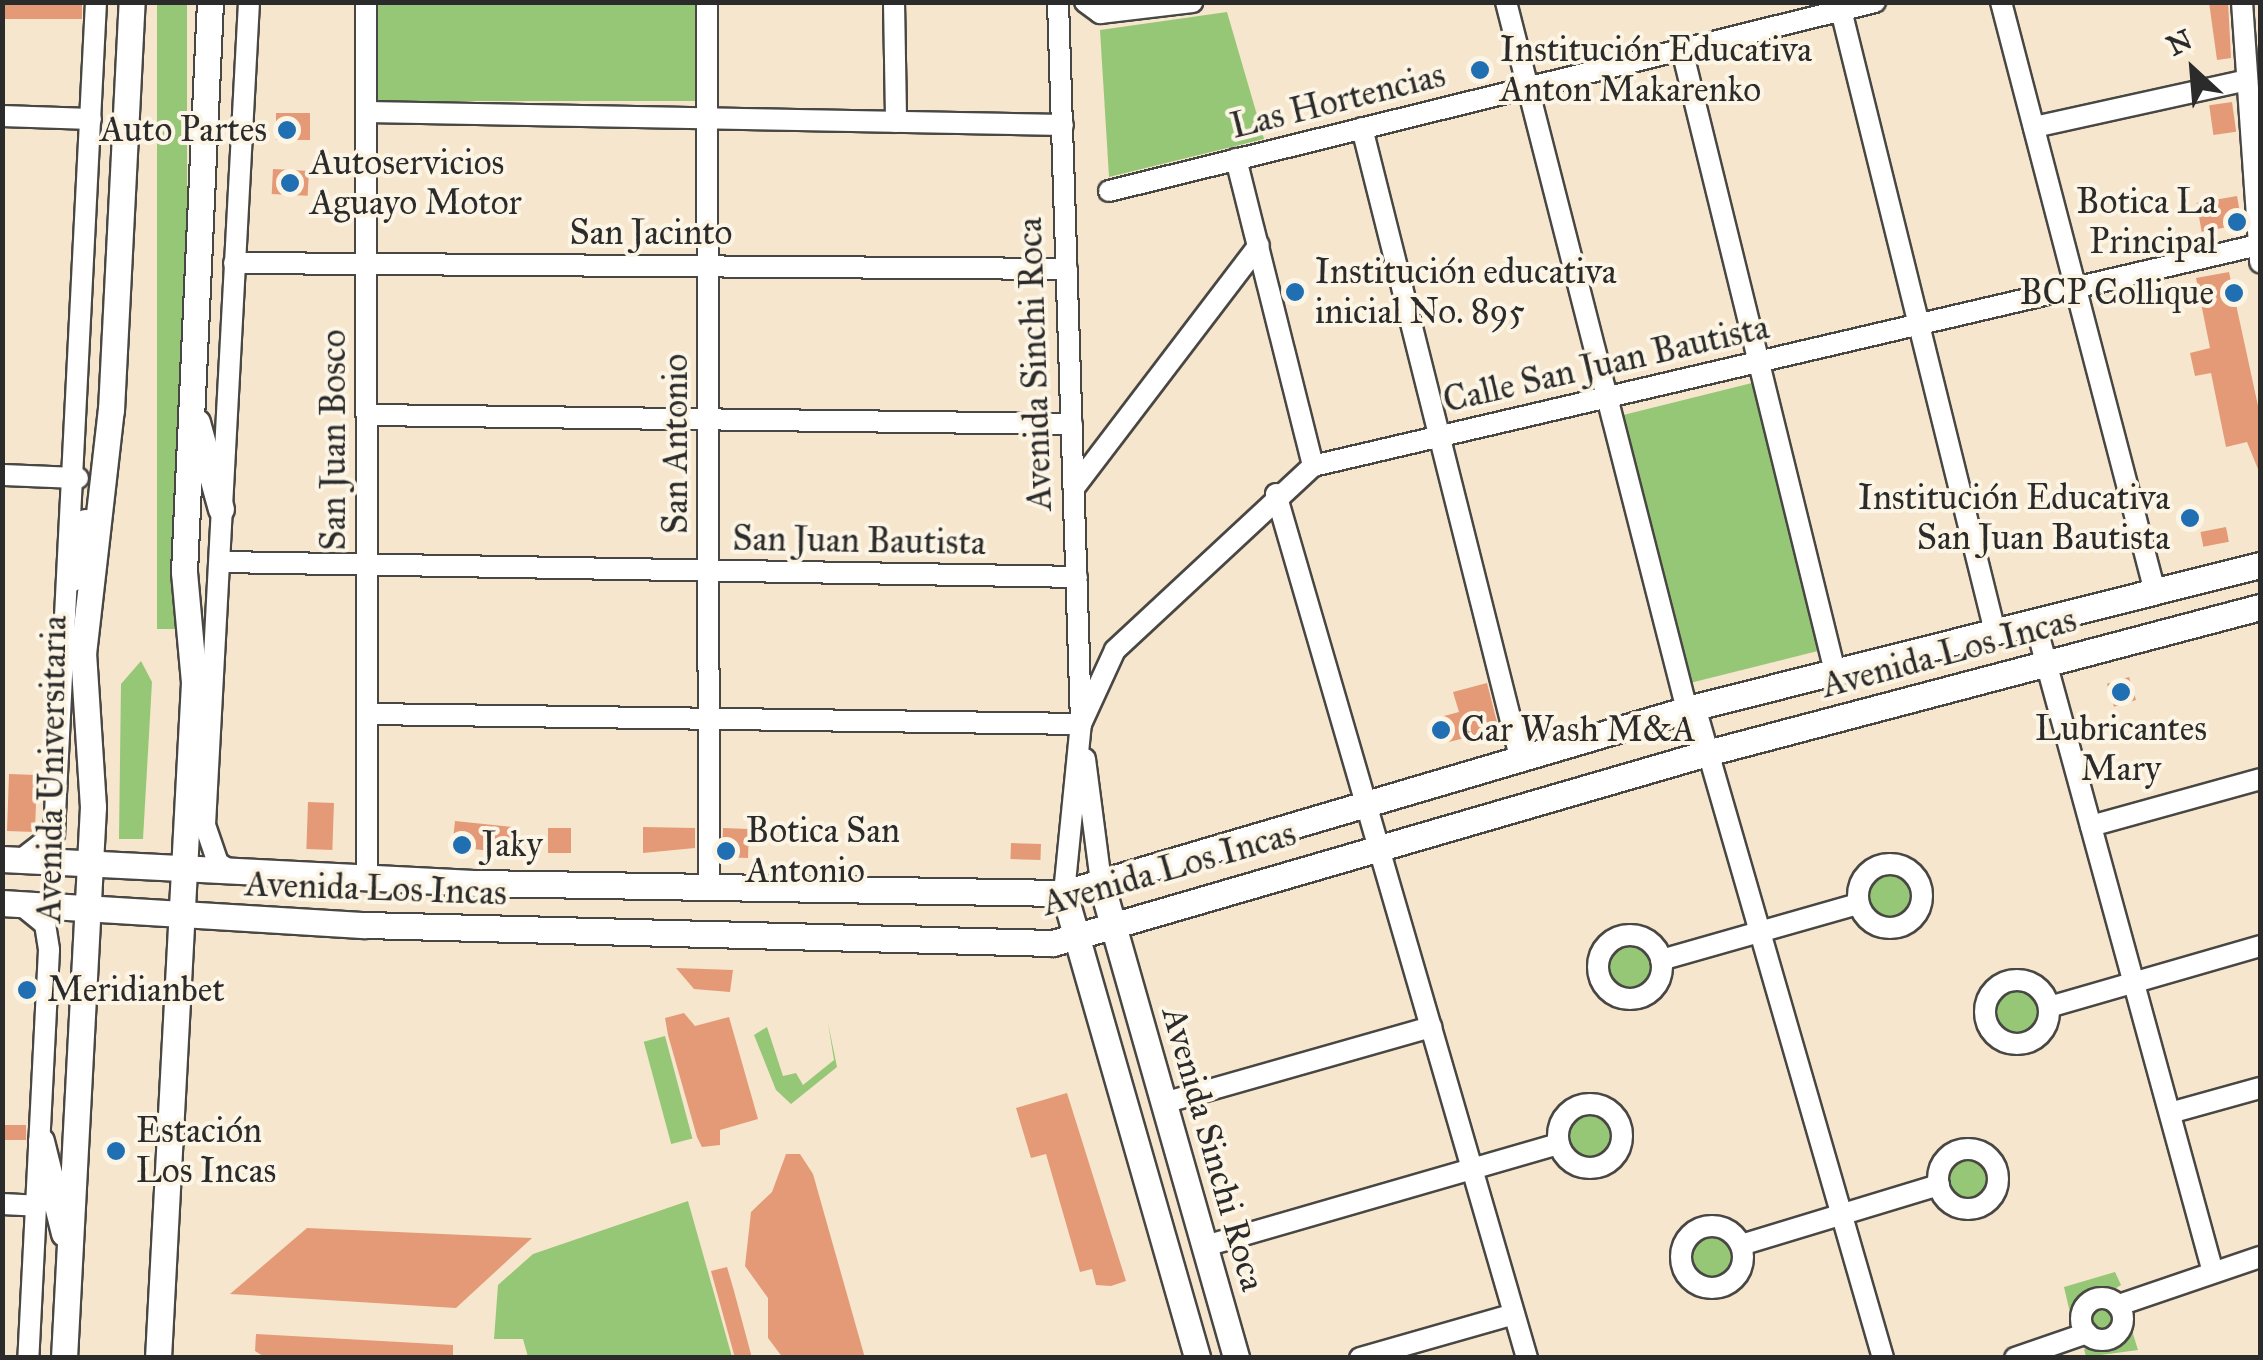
<!DOCTYPE html>
<html>
<head>
<meta charset="utf-8">
<style>
	body { margin:0 }
	#map { position:relative; width:2263px; height:1360px; overflow:hidden; background:#f6e6cd; font-family:"IM FELL Great Primer",serif }
	div>[style] { position:absolute }
	.green>* { inset:0; background:#96c776; transform-origin:0 0 }
	.round { border-radius:50% }
	.building>* { inset:0; background:#e49a76; transform-origin:0 0 }
	.roads { filter:drop-shadow(2px 0 #494743) drop-shadow(-2px 0 #494743) drop-shadow(0 2px #494743) drop-shadow(0 -2px #494743) }
	.minor>* { height:20px; margin:-10px; padding:0 10px; transform-origin:10px; border-radius:10px; background:#fff }
	.minor>.ring { margin:-10px; padding:0; box-sizing:content-box; background:none; border:20px solid #fff; border-radius:50% }
	.major>* { height:25px; margin:-12.5px; padding:0 12.5px; transform-origin:12.5px; border-radius:12.5px; background:#fff }
	.dots>* { width:28px; height:28px; translate:-50% -50%; box-sizing:border-box; border:5px solid #fcf5e5; border-radius:50% }
	span { translate:-50% -50%; white-space:nowrap; text-align:center; line-height:1.15; -webkit-text-stroke:8px #fcf5e5; paint-order:stroke }
	.poi-label { font-size:35px; color:#2b2b2b }
	.left { translate:0 -50%; text-align:left }
	.right { translate:-100% -50%; text-align:right }
	.street-label { font-size:35px; color:#2b2b2b }
	.frame { position:absolute; inset:0; border:5px solid #2b2b2b; pointer-events:none }
	.north { position:absolute; left:2143px; top:20px; width:100px; height:100px; -webkit-text-stroke:8px #fcf5e5; paint-order:stroke; rotate:334deg; font-size:28px; font-weight:700; line-height:40px; text-align:center; color:#2b2b2b }
	.north::after { content:''; display:block; margin:auto; width:35px; height:45px; background:#2b2b2b; clip-path:polygon(50% 0,100% 100%,50% 72%,0 100%) }
</style>
</head>
<body>
<div id="map">
	<div class="green">
		<div style="left:157px;top:3px;width:30px;height:626px"></div>
		<div style="left:377px;top:3px;width:318px;height:98px"></div>
		<div style="clip-path:polygon(1227px 12px,1264px 139px,1109px 177px,1100px 30px)"></div>
		<div style="left:1756px;top:382px;width:276px;height:141px;rotate:76deg"></div>
		<div style="clip-path:polygon(141px 661px,152px 682px,143px 839px,119px 839px,121px 684px)"></div>
		<div class="round" style="left:1865px;top:870px;width:50px;height:50px"></div>
		<div class="round" style="left:1605px;top:942px;width:50px;height:50px"></div>
		<div class="round" style="left:1992px;top:987px;width:48px;height:48px"></div>
		<div style="clip-path:polygon(828px 1023px,837px 1067px,791px 1104px,776px 1090px,754px 1035px,767px 1027px,783px 1076px,796px 1073px,803px 1085px,834px 1060px)"></div>
		<div style="left:665px;top:1036px;width:106px;height:22px;rotate:75deg"></div>
		<div class="round" style="left:1564px;top:1110px;width:52px;height:52px"></div>
		<div class="round" style="left:1946px;top:1156px;width:46px;height:46px"></div>
		<div style="clip-path:polygon(688px 1201px,732px 1357px,528px 1357px,523px 1339px,494px 1339px,498px 1285px,533px 1254px)"></div>
		<div class="round" style="left:1687px;top:1231px;width:50px;height:50px"></div>
		<div style="clip-path:polygon(2115px 1272px,2121px 1285px,2071px 1317px,2064px 1287px)"></div>
		<div class="round" style="left:2087px;top:1303px;width:30px;height:30px"></div>
		<div style="clip-path:polygon(2129px 1321px,2138px 1350px,2086px 1357px,2084px 1349px,2110px 1342px)"></div>
	</div>
	<div class="building">
		<div style="left:2px;top:2px;width:80px;height:17px"></div>
		<div style="clip-path:polygon(2209px 2px,2228px 2px,2231px 58px,2217px 60px)"></div>
		<div style="left:2232px;top:102px;width:30px;height:23px;rotate:82deg"></div>
		<div style="left:310px;top:113px;width:27px;height:34px;rotate:90deg"></div>
		<div style="left:273px;top:169px;width:36px;height:25px;rotate:3deg"></div>
		<div style="left:2237px;top:196px;width:29px;height:41px;rotate:80deg"></div>
		<div style="clip-path:polygon(2229px 272px,2260px 415px,2260px 474px,2247px 442px,2226px 447px,2211px 373px,2195px 376px,2190px 353px,2210px 348px,2196px 278px)"></div>
		<div style="left:2226px;top:527px;width:15px;height:26px;rotate:79deg"></div>
		<div style="left:2129px;top:677px;width:24px;height:23px;rotate:73deg"></div>
		<div style="clip-path:polygon(1487px 683px,1499px 730px,1440px 744px,1433px 719px,1459px 712px,1453px 692px)"></div>
		<div style="left:9px;top:774px;width:28px;height:57px;rotate:2deg"></div>
		<div style="left:308px;top:802px;width:26px;height:47px;rotate:2deg"></div>
		<div style="left:455px;top:821px;width:62px;height:26px;rotate:6deg"></div>
		<div style="clip-path:polygon(643px 827px,695px 828px,695px 848px,643px 853px)"></div>
		<div style="left:548px;top:828px;width:23px;height:25px"></div>
		<div style="left:723px;top:828px;width:26px;height:29px;rotate:2deg"></div>
		<div style="left:1011px;top:843px;width:30px;height:16px;rotate:2deg"></div>
		<div style="clip-path:polygon(676px 968px,733px 970px,730px 992px,694px 989px)"></div>
		<div style="clip-path:polygon(684px 1013px,695px 1026px,729px 1017px,758px 1119px,720px 1130px,720px 1145px,702px 1147px,697px 1137px,668px 1035px,665px 1018px)"></div>
		<div style="clip-path:polygon(1067px 1093px,1126px 1281px,1111px 1286px,1096px 1285px,1092px 1269px,1080px 1272px,1046px 1154px,1031px 1158px,1016px 1108px)"></div>
		<div style="left:2px;top:1125px;width:24px;height:15px"></div>
		<div style="clip-path:polygon(786px 1154px,800px 1154px,813px 1174px,865px 1358px,783px 1358px,768px 1338px,768px 1298px,745px 1266px,751px 1212px,772px 1192px)"></div>
		<div style="clip-path:polygon(307px 1228px,532px 1238px,456px 1308px,230px 1294px)"></div>
		<div style="clip-path:polygon(727px 1267px,734px 1291px,752px 1358px,735px 1358px,711px 1271px)"></div>
		<div style="clip-path:polygon(256px 1334px,453px 1345px,453px 1358px,266px 1358px,255px 1351px)"></div>
	</div>
	<div class="roads">
		<div class="minor">
			<div style="left:366px;top:2px;width:875px;rotate:89.93deg"></div>
			<div style="left:707px;top:2px;width:884px;rotate:89.87deg"></div>
			<div style="left:894px;top:2px;width:120px;rotate:89deg"></div>
			<div style="left:1058px;top:2px;width:718px;rotate:88.17deg"></div>
			<div style="left:1085px;top:2px;width:19px;rotate:36deg"></div>
			<div style="left:1100px;top:13px;width:93px;rotate:-6.8deg"></div>
			<div style="left:1506px;top:2px;width:731px;rotate:75.66deg"></div>
			<div style="left:1839px;top:2px;width:649px;rotate:76.09deg"></div>
			<div style="left:2001px;top:2px;width:610px;rotate:75.37deg"></div>
			<div style="left:2242px;top:2px;width:261px;rotate:86deg"></div>
			<div style="left:1682px;top:50px;width:641px;rotate:76.18deg"></div>
			<div style="left:367px;top:112px;width:696px;rotate:1.07deg"></div>
			<div style="left:2px;top:116px;width:89px;rotate:1.9deg"></div>
			<div style="left:2034px;top:127px;width:218px;rotate:-12.4deg"></div>
			<div style="left:1362px;top:128px;width:649px;rotate:75.9deg"></div>
			<div style="left:1236px;top:159px;width:317px;rotate:75.9deg"></div>
			<div style="left:1109px;top:191px;width:789px;rotate:-13.86deg"></div>
			<div style="left:234px;top:263px;width:833px;rotate:0.41deg"></div>
			<div style="left:367px;top:415px;width:705px;rotate:0.73deg"></div>
			<div style="left:2px;top:475px;width:76px;rotate:2.3deg"></div>
			<div style="left:1074px;top:488px;width:305px;rotate:-52.7deg"></div>
			<div style="left:1276px;top:494px;width:900px;rotate:73.8deg"></div>
			<div style="left:221px;top:562px;width:856px;rotate:1deg"></div>
			<div style="left:2035px;top:622px;width:674px;rotate:74.69deg"></div>
			<div style="left:1695px;top:707px;width:678px;rotate:73.89deg"></div>
			<div style="left:367px;top:714px;width:714px;rotate:0.8deg"></div>
			<div style="left:1085px;top:759px;width:125px;rotate:82.6deg"></div>
			<div style="left:2091px;top:826px;width:175px;rotate:-15.5deg"></div>
			<div style="left:22px;top:859px;width:41px;rotate:-38deg"></div>
			<div style="left:54px;top:834px;width:833px;rotate:-87.11deg"></div>
			<div class="ring" style="left:1858px;top:864px;width:44px;height:44px"></div>
			<div style="left:233px;top:872px;width:17px;rotate:-149deg"></div>
			<div style="left:218px;top:863px;width:40px;rotate:-108.9deg"></div>
			<div style="left:205px;top:825px;width:824px;rotate:-86.94deg"></div>
			<div style="left:1064px;top:893px;width:170px;rotate:-84.3deg"></div>
			<div style="left:1081px;top:724px;width:81px;rotate:-65.3deg"></div>
			<div style="left:1115px;top:650px;width:270px;rotate:-42.9deg"></div>
			<div style="left:1313px;top:466px;width:970px;rotate:-13.16deg"></div>
			<div style="left:20px;top:904px;width:32px;rotate:39deg"></div>
			<div style="left:45px;top:924px;width:26px;rotate:81deg"></div>
			<div style="left:49px;top:950px;width:409px;rotate:92.9deg"></div>
			<div class="ring" style="left:1598px;top:935px;width:44px;height:44px"></div>
			<div style="left:1661px;top:960px;width:205px;rotate:-15.9deg"></div>
			<div class="ring" style="left:1985px;top:980px;width:44px;height:44px"></div>
			<div style="left:2049px;top:1007px;width:220px;rotate:-16.1deg"></div>
			<div style="left:1164px;top:1103px;width:278px;rotate:-15.9deg"></div>
			<div class="ring" style="left:1558px;top:1104px;width:44px;height:44px"></div>
			<div style="left:2170px;top:1113px;width:93px;rotate:-15.5deg"></div>
			<div class="ring" style="left:1938px;top:1149px;width:40px;height:40px"></div>
			<div style="left:2px;top:1204px;width:35px;rotate:3deg"></div>
			<div class="ring" style="left:1681px;top:1226px;width:42px;height:42px"></div>
			<div style="left:1741px;top:1245px;width:207px;rotate:-16.9deg"></div>
			<div style="left:1205px;top:1246px;width:368px;rotate:-16.1deg"></div>
			<div class="ring" style="left:2081px;top:1298px;width:22px;height:22px"></div>
			<div style="left:2119px;top:1305px;width:149px;rotate:-18.8deg"></div>
			<div style="left:1360px;top:1358px;width:160px;rotate:-15.9deg"></div>
			<div style="left:2015px;top:1358px;width:76px;rotate:-19.1deg"></div>
		</div>
		<div class="major">
			<div style="left:197px;top:422px;width:90px;rotate:74.6deg"></div>
			<div style="left:70px;top:579px;width:59px;rotate:-75.3deg"></div>
			<div style="left:2px;top:859px;width:477px;rotate:2.9deg"></div>
			<div style="left:478px;top:883px;width:586px;rotate:0.98deg"></div>
			<div style="left:1064px;top:893px;width:658px;rotate:-16.42deg"></div>
			<div style="left:1695px;top:707px;width:583px;rotate:-14.11deg"></div>
			<div style="left:1101px;top:883px;width:494px;rotate:74.1deg"></div>
			<div style="left:1064px;top:893px;width:484px;rotate:74deg"></div>
			<div style="left:2px;top:903px;width:364px;rotate:3.5deg"></div>
			<div style="left:365px;top:925px;width:688px;rotate:1.5deg"></div>
			<div style="left:1053px;top:943px;width:681px;rotate:-16.2deg"></div>
			<div style="left:1707px;top:753px;width:572px;rotate:-14.79deg"></div>
			<div style="left:41px;top:1141px;width:95px;rotate:76deg"></div>
			<div style="left:64px;top:1358px;width:552px;rotate:-86.99deg"></div>
			<div style="left:93px;top:807px;width:153px;rotate:-93.7deg"></div>
			<div style="left:83px;top:654px;width:246px;rotate:-83.5deg"></div>
			<div style="left:111px;top:410px;width:409px;rotate:-87.1deg"></div>
			<div style="left:158px;top:1358px;width:677px;rotate:-86.95deg"></div>
			<div style="left:194px;top:682px;width:110px;rotate:-95.2deg"></div>
			<div style="left:184px;top:572px;width:571px;rotate:-87.39deg"></div>
		</div>
	</div>
	<div class="dots">
		<div style="left:1480px;top:70px;background:#1f6fb2"></div>
		<div style="left:287px;top:130px;background:#1f6fb2"></div>
		<div style="left:290px;top:183px;background:#1f6fb2"></div>
		<div style="left:2237px;top:222px;background:#1f6fb2"></div>
		<div style="left:1295px;top:292px;background:#1f6fb2"></div>
		<div style="left:2234px;top:293px;background:#1f6fb2"></div>
		<div style="left:2190px;top:518px;background:#1f6fb2"></div>
		<div style="left:2121px;top:692px;background:#1f6fb2"></div>
		<div style="left:1441px;top:730px;background:#1f6fb2"></div>
		<div style="left:462px;top:845px;background:#1f6fb2"></div>
		<div style="left:726px;top:851px;background:#1f6fb2"></div>
		<div style="left:27px;top:990px;background:#1f6fb2"></div>
		<div style="left:116px;top:1151px;background:#1f6fb2"></div>
	</div>
	<div class="poi-label">
		<span class="left" style="left:1500px;top:70px">Institución Educativa<br>Anton Makarenko</span>
		<span class="right" style="left:267px;top:130px">Auto Partes</span>
		<span class="left" style="left:310px;top:183px">Autoservicios<br>Aguayo Motor</span>
		<span class="right" style="left:2217px;top:222px">Botica La<br>Principal</span>
		<span class="left" style="left:1315px;top:292px">Institución educativa<br>inicial No. 895</span>
		<span class="right" style="left:2214px;top:293px">BCP Collique</span>
		<span class="right" style="left:2170px;top:518px">Institución Educativa<br>San Juan Bautista</span>
		<span style="left:2121px;top:749px">Lubricantes<br>Mary</span>
		<span class="left" style="left:1461px;top:730px">Car Wash M&amp;A</span>
		<span class="left" style="left:746px;top:851px">Botica San<br>Antonio</span>
		<span class="left" style="left:482px;top:845px">Jaky</span>
		<span class="left" style="left:47px;top:990px">Meridianbet</span>
		<span class="left" style="left:136px;top:1151px">Estación<br>Los Incas</span>
	</div>
	<div class="street-label">
		<span style="left:1338px;top:101px;rotate:-14deg">Las Hortencias</span>
		<span style="left:651px;top:233px">San Jacinto</span>
		<span style="left:1035px;top:364px;rotate:-92deg">Avenida Sinchi Roca</span>
		<span style="left:1606px;top:364px;rotate:-13deg">Calle San Juan Bautista</span>
		<span style="left:334px;top:440px;rotate:-90deg">San Juan Bosco</span>
		<span style="left:676px;top:444px;rotate:-90deg">San Antonio</span>
		<span style="left:859px;top:541px;rotate:1deg">San Juan Bautista</span>
		<span style="left:1949px;top:653px;rotate:-15deg">Avenida Los Incas</span>
		<span style="left:52px;top:769px;rotate:-89deg">Avenida Universitaria</span>
		<span style="left:1169px;top:869px;rotate:-16deg">Avenida Los Incas</span>
		<span style="left:376px;top:889px;rotate:2deg">Avenida Los Incas</span>
		<span style="left:1213px;top:1149px;rotate:74deg">Avenida Sinchi Roca</span>
	</div>
	<div class="frame"></div>
	<div class="north">N</div>
</div>
</body>
</html>
